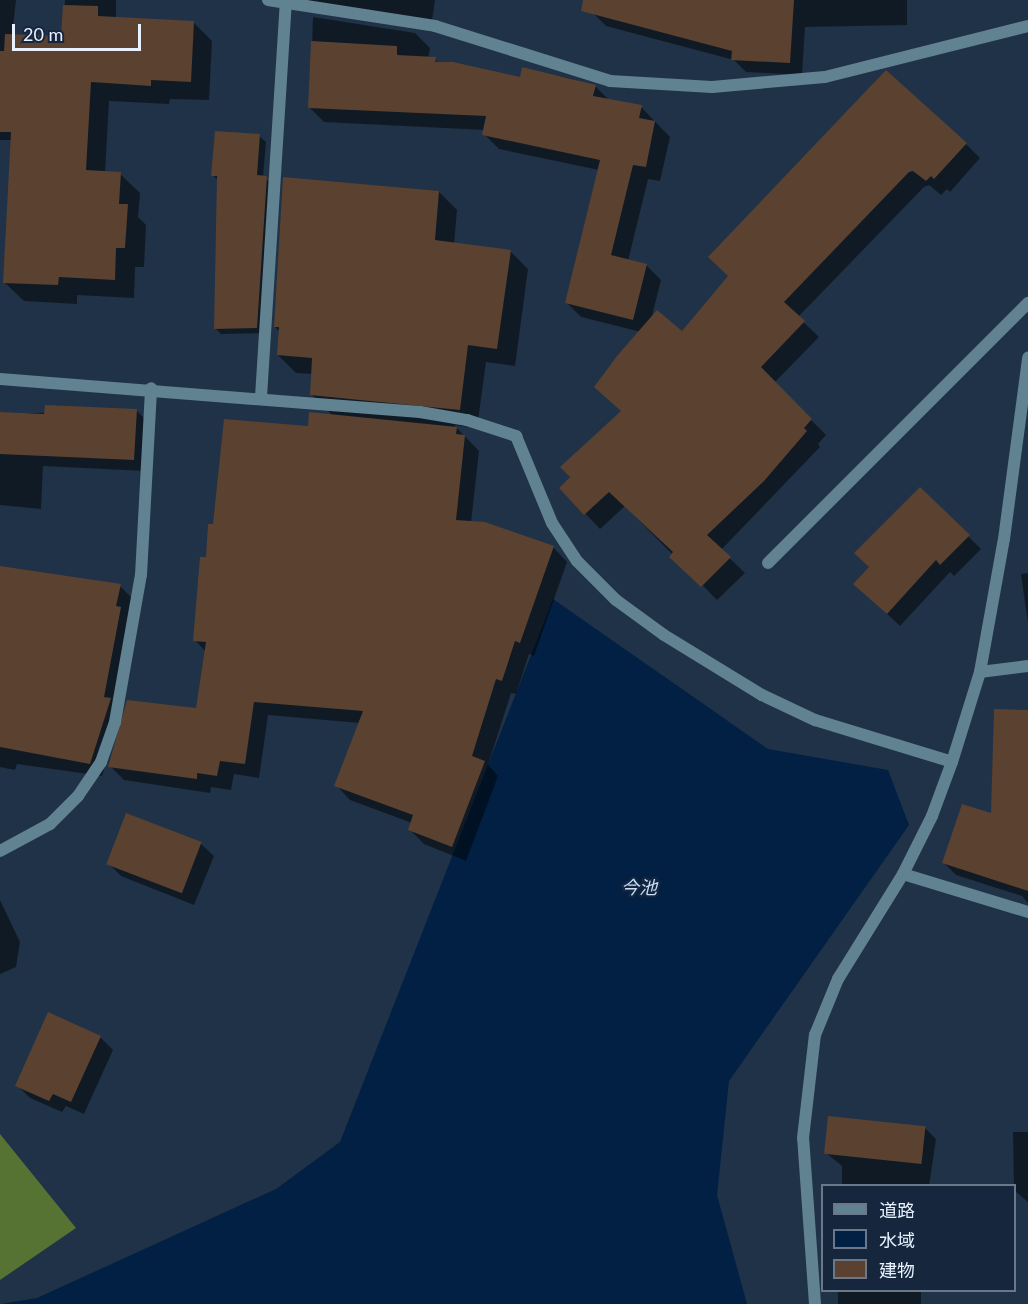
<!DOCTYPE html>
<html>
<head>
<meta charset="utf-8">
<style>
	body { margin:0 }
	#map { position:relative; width:1028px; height:1304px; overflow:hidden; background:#1f3247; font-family:Lato,"Noto Sans JP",sans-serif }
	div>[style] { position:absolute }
	.forest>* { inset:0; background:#567334 }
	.water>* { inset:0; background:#022044 }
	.shadow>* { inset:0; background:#0007; transform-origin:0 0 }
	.building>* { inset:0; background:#5b412f; transform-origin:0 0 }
	.street>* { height:12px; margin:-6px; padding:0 6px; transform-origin:6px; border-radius:6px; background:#618290 }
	span { translate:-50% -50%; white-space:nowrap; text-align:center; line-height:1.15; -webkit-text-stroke:4.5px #16273d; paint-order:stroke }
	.water-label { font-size:18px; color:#c6dffd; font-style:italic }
	.legend { position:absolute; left:821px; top:1184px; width:195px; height:108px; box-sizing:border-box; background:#16273d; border:2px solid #6a788a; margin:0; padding:8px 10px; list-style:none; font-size:18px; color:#e8f1fd }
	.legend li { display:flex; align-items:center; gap:12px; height:30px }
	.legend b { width:30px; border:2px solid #6a788a }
	.scale { position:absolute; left:12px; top:24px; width:129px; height:27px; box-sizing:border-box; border:3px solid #e8f1fd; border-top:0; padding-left:8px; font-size:18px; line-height:21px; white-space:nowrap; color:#e8f1fd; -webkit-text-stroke:4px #16273d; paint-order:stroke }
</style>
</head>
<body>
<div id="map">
	<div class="forest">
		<div style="clip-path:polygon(0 1134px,76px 1228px,0 1280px)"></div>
	</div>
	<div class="water">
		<div style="clip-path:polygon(553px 599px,768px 749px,888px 770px,909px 825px,729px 1081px,717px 1195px,747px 1304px,1px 1304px,37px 1298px,276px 1189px,340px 1142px)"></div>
	</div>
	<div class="shadow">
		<div style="clip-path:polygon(0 0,16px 0,12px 36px,63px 37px,65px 0,116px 0,116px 18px,193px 22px,212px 41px,209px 100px,170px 99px,169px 104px,109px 101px,105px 173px,120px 174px,140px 193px,138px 217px,146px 225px,144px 267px,135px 267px,134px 298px,77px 295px,77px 304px,24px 301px,4px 282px,12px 140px,0 140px)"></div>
		<div style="clip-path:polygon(306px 0,435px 0,431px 27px)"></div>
		<div style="clip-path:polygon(598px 0,907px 0,907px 25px,805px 27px,802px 75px,746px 72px,734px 60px,606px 26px,594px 14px)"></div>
		<div style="clip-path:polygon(313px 17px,415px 33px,430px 48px,428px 58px,440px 63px,521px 79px,523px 69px,569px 78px,596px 87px,609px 100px,641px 107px,670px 137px,660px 181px,648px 179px,628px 261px,646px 265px,661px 280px,651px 320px,682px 333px,729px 276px,710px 257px,966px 144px,980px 158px,950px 192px,947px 189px,941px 195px,929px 185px,924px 187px,798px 317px,819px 337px,774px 383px,826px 435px,818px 444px,820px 447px,721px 550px,745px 573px,717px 600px,625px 506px,600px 529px,561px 488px,623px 412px,641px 332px,581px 317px,566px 302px,599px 170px,499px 149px,484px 134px,485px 130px,324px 122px,310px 108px)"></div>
		<div style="clip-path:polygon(259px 136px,266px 142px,263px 177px,272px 184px,263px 333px,221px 334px,215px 328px,218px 181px,213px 175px)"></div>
		<div style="clip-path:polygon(439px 192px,457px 210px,454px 244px,510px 251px,528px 269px,515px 366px,486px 362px,477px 428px,454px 425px,479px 451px,471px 523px,553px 547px,567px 562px,534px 656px,529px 654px,516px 694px,511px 693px,488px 765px,498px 776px,466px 861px,424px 844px,410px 830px,412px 823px,350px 800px,336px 785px,360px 723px,268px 715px,259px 778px,234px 774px,231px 790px,211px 787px,210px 793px,124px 780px,110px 766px,198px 710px,206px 652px,195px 640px,214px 526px,309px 428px,332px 415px,311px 394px,313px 374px,296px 373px,278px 355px,280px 332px,275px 327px)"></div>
		<div style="clip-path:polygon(136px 410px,148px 422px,146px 471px,43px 466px,41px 509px,0 505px,0 414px)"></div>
		<div style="clip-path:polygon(920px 489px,981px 549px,954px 576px,950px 572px,900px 626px,868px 596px,870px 567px)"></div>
		<div style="clip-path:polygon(0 568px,120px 586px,132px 598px,122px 712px,102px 776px,17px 764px,15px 770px,0 767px)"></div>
		<div style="clip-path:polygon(1028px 573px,1028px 623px,1021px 574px)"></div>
		<div style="clip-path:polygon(996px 710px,1028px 710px,1028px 903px,1022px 896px,956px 875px,944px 863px,992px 815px)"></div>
		<div style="clip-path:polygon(201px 844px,214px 856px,194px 905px,121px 876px,108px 863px)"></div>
		<div style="clip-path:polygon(0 900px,20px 942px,16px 967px,0 974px)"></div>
		<div style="clip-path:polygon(100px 1037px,113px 1050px,84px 1114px,66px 1106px,62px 1112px,30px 1098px,17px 1085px)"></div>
		<div style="clip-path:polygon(924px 1127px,936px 1139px,929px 1186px,842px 1186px,842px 1166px,826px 1153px)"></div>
		<div style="clip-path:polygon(1013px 1132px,1028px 1132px,1028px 1202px,1014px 1190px)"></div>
		<div style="left:838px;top:1290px;width:83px;height:14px"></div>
	</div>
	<div class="building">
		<div style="clip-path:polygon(583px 0,794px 0,790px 63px,731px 60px,732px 51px,581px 11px)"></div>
		<div style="clip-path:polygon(63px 5px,98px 6px,98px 16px,194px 21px,191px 82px,151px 80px,151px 86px,91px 82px,86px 170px,121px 172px,119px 204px,128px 204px,125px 248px,116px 248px,115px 280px,59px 277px,58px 285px,3px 283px,11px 132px,0 132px,0 51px,4px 51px,5px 34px,61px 36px)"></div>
		<div style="clip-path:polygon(311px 41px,397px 46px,397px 55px,436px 57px,435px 62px,453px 62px,520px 77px,522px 67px,596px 85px,593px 96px,642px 105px,639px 118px,655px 121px,646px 167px,633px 165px,611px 255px,647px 264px,633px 320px,565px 303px,600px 160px,482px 135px,486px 116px,308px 108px)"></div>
		<div style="clip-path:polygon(886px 70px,967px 143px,934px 179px,931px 176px,926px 181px,913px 171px,909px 172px,784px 302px,805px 321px,761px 367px,812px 419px,804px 428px,807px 431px,764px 481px,707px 535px,731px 557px,701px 587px,669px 557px,673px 552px,609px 492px,584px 515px,559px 488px,570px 477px,560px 467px,621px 411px,594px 387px,617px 356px,657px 310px,682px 331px,728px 276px,708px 257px)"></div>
		<div style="clip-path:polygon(215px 131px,260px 134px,257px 175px,267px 176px,257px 328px,214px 329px,217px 176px,211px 176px)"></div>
		<div style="clip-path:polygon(283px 177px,439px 191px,435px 240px,511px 250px,497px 349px,468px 345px,460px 410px,310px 395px,312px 358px,277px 355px,279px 327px,274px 327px)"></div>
		<div style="clip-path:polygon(45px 405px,137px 409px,134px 460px,0 454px,0 412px,44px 414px)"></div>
		<div style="clip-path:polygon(309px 412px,457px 427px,456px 434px,465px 435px,456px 520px,485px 522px,554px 546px,520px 643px,515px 641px,502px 681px,496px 679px,472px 756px,485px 761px,452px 847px,408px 830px,413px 815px,334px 786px,363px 711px,254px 702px,245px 764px,220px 761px,217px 776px,197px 773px,197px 779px,108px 767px,127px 700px,196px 708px,206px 642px,193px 641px,200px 557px,206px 557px,208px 524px,213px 524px,224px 419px,308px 426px)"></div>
		<div style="clip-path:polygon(920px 487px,970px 535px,940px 565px,936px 560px,887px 614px,853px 584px,869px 567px,854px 553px)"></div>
		<div style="clip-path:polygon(0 566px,121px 584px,116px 606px,121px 607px,104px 697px,111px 698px,90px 764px,0 747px)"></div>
		<div style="clip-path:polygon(994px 709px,1028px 710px,1028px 891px,942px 863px,962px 804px,991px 813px)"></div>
		<div style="left:126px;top:813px;width:81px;height:55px;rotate:21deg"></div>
		<div style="clip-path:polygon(48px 1012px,101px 1036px,71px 1102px,53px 1094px,49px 1101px,15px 1086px)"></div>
		<div style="left:828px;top:1116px;width:98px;height:38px;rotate:6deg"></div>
	</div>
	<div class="street">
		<div style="left:268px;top:0;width:169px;rotate:8.8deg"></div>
		<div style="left:435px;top:26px;width:183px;rotate:17.4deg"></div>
		<div style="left:610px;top:81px;width:102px;rotate:3.4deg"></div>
		<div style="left:712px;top:87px;width:113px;rotate:-5.1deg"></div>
		<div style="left:825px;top:77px;width:209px;rotate:-14.1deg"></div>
		<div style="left:0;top:379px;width:421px;rotate:4.5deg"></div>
		<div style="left:420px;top:412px;width:48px;rotate:9.7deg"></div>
		<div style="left:467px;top:420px;width:52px;rotate:18.1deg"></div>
		<div style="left:516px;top:436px;width:94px;rotate:67.5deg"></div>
		<div style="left:552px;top:523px;width:45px;rotate:56.7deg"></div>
		<div style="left:577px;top:561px;width:55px;rotate:45deg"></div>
		<div style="left:616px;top:600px;width:59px;rotate:36.1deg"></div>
		<div style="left:664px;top:635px;width:115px;rotate:31.5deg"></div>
		<div style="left:762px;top:695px;width:59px;rotate:25.3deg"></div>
		<div style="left:815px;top:720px;width:143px;rotate:17deg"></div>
		<div style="left:261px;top:397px;width:394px;rotate:-86.4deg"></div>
		<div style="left:768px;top:563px;width:368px;rotate:-45deg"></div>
		<div style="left:980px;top:672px;width:48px;rotate:-7.1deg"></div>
		<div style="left:0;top:851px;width:57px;rotate:-28.4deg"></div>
		<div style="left:50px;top:824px;width:40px;rotate:-45deg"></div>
		<div style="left:78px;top:796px;width:41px;rotate:-55.9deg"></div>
		<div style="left:101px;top:762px;width:42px;rotate:-70.7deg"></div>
		<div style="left:115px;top:722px;width:149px;rotate:-80deg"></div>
		<div style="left:141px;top:575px;width:187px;rotate:-86.9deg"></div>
		<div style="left:903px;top:874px;width:131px;rotate:16.9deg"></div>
		<div style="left:815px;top:1304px;width:166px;rotate:-94.1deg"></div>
		<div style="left:803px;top:1138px;width:104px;rotate:-83.4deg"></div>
		<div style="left:815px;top:1035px;width:61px;rotate:-67.7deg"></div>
		<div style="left:838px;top:979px;width:123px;rotate:-58.2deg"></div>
		<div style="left:903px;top:874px;width:65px;rotate:-63.4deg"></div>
		<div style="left:932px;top:816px;width:58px;rotate:-69.7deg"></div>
		<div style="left:952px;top:762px;width:94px;rotate:-72.7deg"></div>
		<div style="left:980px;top:672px;width:135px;rotate:-79.8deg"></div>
		<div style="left:1004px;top:539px;width:183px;rotate:-82.4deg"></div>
	</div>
	<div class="water-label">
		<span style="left:639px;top:887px">今池</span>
	</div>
	<ul class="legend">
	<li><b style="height:8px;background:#618290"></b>道路</li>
	<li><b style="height:16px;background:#022044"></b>水域</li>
	<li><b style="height:16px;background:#5b412f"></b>建物</li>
	</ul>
	<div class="scale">20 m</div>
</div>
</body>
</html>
